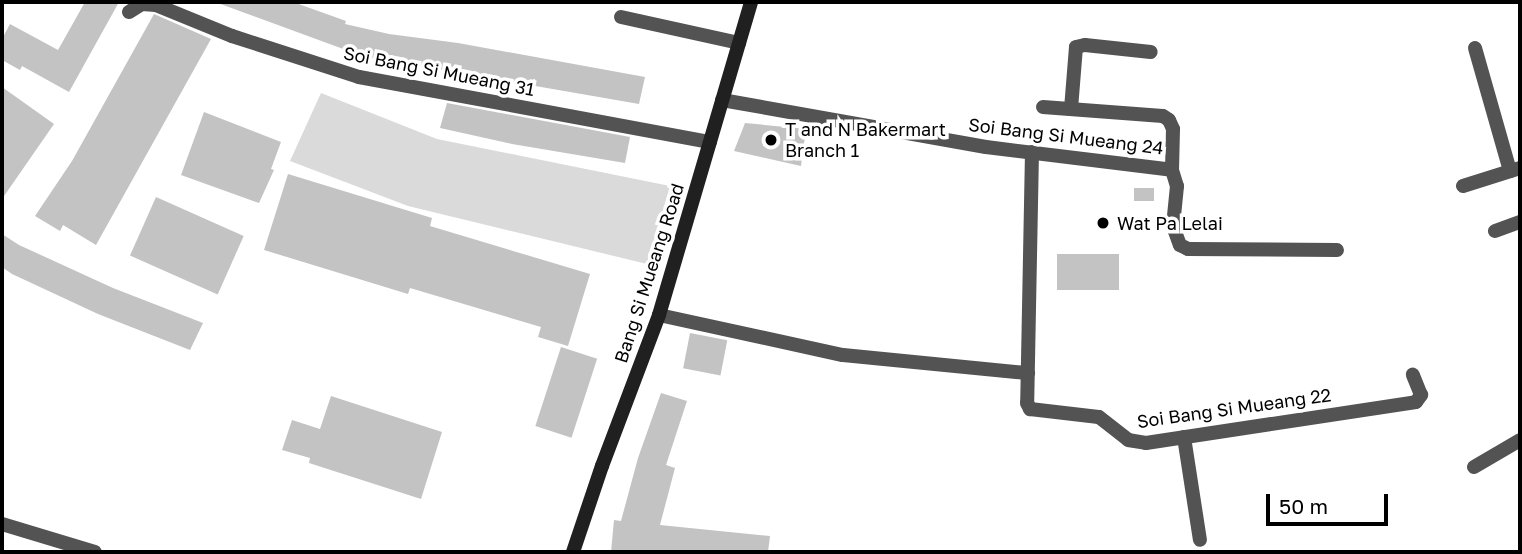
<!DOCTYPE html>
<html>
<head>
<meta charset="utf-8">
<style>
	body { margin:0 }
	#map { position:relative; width:1522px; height:554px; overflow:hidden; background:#fff; font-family:"Golos Text",sans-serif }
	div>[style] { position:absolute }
	.green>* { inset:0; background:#dadada }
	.building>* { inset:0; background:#c3c3c3; transform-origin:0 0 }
	.street>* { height:14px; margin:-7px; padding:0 7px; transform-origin:7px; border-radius:7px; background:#535353 }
	.secondary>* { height:14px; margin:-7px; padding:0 7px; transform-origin:7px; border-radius:7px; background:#202020 }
	.dots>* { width:19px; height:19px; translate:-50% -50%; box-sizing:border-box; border:4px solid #fff; border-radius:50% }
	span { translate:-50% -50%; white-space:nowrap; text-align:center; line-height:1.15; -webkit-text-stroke:7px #fff; paint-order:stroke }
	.street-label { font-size:18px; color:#000 }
	.poi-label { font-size:18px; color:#000 }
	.left { translate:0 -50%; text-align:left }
	.frame { position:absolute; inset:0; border:4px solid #000; pointer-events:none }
	.scale { position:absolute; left:1266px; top:494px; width:122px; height:32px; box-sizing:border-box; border:4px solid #000; border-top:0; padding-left:9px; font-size:21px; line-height:24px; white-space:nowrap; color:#000; -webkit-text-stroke:5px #fff; paint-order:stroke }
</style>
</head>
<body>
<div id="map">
	<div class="green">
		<div style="clip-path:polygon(321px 93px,437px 139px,670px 186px,647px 264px,408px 206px,290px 161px)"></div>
	</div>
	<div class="building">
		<div style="clip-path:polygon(85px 2px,119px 2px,69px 92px,22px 66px,20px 70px,2px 60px,2px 39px,10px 24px,58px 50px)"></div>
		<div style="clip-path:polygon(215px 2px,293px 2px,346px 21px,345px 24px,389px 34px,458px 43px,645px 77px,639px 104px,345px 53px,346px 50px)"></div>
		<div style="clip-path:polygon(154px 14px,211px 39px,96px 245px,63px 225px,60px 231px,35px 216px,72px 161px)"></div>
		<div style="clip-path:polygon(2px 87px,54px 124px,2px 199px)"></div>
		<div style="clip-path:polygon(447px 103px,630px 137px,625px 163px,512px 144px,440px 128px)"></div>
		<div style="clip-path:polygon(204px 112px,281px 142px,271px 169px,274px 170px,259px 203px,181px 175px)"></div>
		<div style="clip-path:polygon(745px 123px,806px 129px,801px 166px,734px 151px)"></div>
		<div style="clip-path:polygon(288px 174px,432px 218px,430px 226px,590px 274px,568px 346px,538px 337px,541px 327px,410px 288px,408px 294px,264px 250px)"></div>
		<div style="left:1134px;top:188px;width:20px;height:13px"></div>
		<div style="left:156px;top:197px;width:96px;height:64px;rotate:24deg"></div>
		<div style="clip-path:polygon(2px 234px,19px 245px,113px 288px,203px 323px,190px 350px,98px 314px,12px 274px,2px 267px)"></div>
		<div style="left:1057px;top:254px;width:62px;height:36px"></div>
		<div style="left:690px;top:333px;width:38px;height:36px;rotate:11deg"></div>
		<div style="left:561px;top:347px;width:38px;height:83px;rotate:18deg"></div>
		<div style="clip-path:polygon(661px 393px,687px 401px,666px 465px,675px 468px,660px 525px,770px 536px,768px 552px,611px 552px,614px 520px,621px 521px,638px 458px)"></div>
		<div style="clip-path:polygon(331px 396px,442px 432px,421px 499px,309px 463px,310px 458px,282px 450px,292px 420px,320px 429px)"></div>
	</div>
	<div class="street">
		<div style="left:129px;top:12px;width:15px;rotate:-32deg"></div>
		<div style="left:142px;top:4px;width:14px;rotate:4deg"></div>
		<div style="left:156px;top:5px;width:82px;rotate:22.2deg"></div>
		<div style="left:232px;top:36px;width:133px;rotate:17.9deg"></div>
		<div style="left:359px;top:77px;width:357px;rotate:10.5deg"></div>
		<div style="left:621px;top:17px;width:121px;rotate:12.4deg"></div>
		<div style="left:1475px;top:48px;width:128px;rotate:74.1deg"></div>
		<div style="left:722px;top:100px;width:268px;rotate:10.1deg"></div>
		<div style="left:986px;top:147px;width:187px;rotate:7deg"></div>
		<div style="left:1172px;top:170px;width:17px;rotate:73deg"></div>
		<div style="left:1177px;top:186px;width:40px;rotate:95.7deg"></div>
		<div style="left:1173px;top:226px;width:20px;rotate:70deg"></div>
		<div style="left:1180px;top:245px;width:9px;rotate:27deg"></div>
		<div style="left:1188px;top:249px;width:149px;rotate:0.4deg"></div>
		<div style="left:1043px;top:107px;width:120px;rotate:4.3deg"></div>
		<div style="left:1163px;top:116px;width:7px;rotate:34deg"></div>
		<div style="left:1169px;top:120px;width:10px;rotate:66deg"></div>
		<div style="left:1173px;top:129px;width:41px;rotate:91.4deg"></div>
		<div style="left:1071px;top:109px;width:62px;rotate:-85.4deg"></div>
		<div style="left:1076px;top:47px;width:9px;rotate:-13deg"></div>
		<div style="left:1085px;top:45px;width:66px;rotate:6.1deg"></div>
		<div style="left:1032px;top:152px;width:251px;rotate:91.1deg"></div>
		<div style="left:1027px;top:403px;width:7px;rotate:63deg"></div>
		<div style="left:1030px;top:409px;width:69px;rotate:6.6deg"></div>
		<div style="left:1099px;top:417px;width:37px;rotate:38deg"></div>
		<div style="left:1128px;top:440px;width:18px;rotate:9deg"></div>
		<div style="left:1146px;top:443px;width:273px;rotate:-8.6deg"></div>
		<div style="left:1416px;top:402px;width:9px;rotate:-54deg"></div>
		<div style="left:1421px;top:395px;width:22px;rotate:-112deg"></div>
		<div style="left:1463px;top:186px;width:60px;rotate:-17.5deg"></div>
		<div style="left:1495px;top:231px;width:27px;rotate:-20deg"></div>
		<div style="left:659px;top:315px;width:188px;rotate:12.3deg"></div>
		<div style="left:843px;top:355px;width:186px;rotate:5.6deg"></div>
		<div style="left:1184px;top:437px;width:104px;rotate:81.2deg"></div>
		<div style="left:1474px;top:467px;width:53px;rotate:-30.4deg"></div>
		<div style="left:2px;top:524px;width:97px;rotate:16.8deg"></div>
	</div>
	<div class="secondary">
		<div style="left:573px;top:552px;width:91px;rotate:-71.4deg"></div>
		<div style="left:602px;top:466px;width:161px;rotate:-69.3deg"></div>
		<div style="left:659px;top:315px;width:326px;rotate:-73.6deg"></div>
	</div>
	<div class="dots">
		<div style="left:771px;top:140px;background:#000"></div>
		<div style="left:1103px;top:223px;background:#000"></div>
	</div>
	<div class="street-label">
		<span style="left:439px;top:71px;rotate:11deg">Soi Bang Si Mueang 31</span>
		<span style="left:1066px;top:136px;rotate:7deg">Soi Bang Si Mueang 24</span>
		<span style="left:649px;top:273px;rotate:-72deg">Bang Si Mueang Road</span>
		<span style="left:1234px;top:408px;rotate:-8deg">Soi Bang Si Mueang 22</span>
	</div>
	<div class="poi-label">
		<span class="left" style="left:785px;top:140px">T and N Bakermart<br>Branch 1</span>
		<span class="left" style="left:1117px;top:223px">Wat Pa Lelai</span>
	</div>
	<div class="frame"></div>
	<div class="scale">50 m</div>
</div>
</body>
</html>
